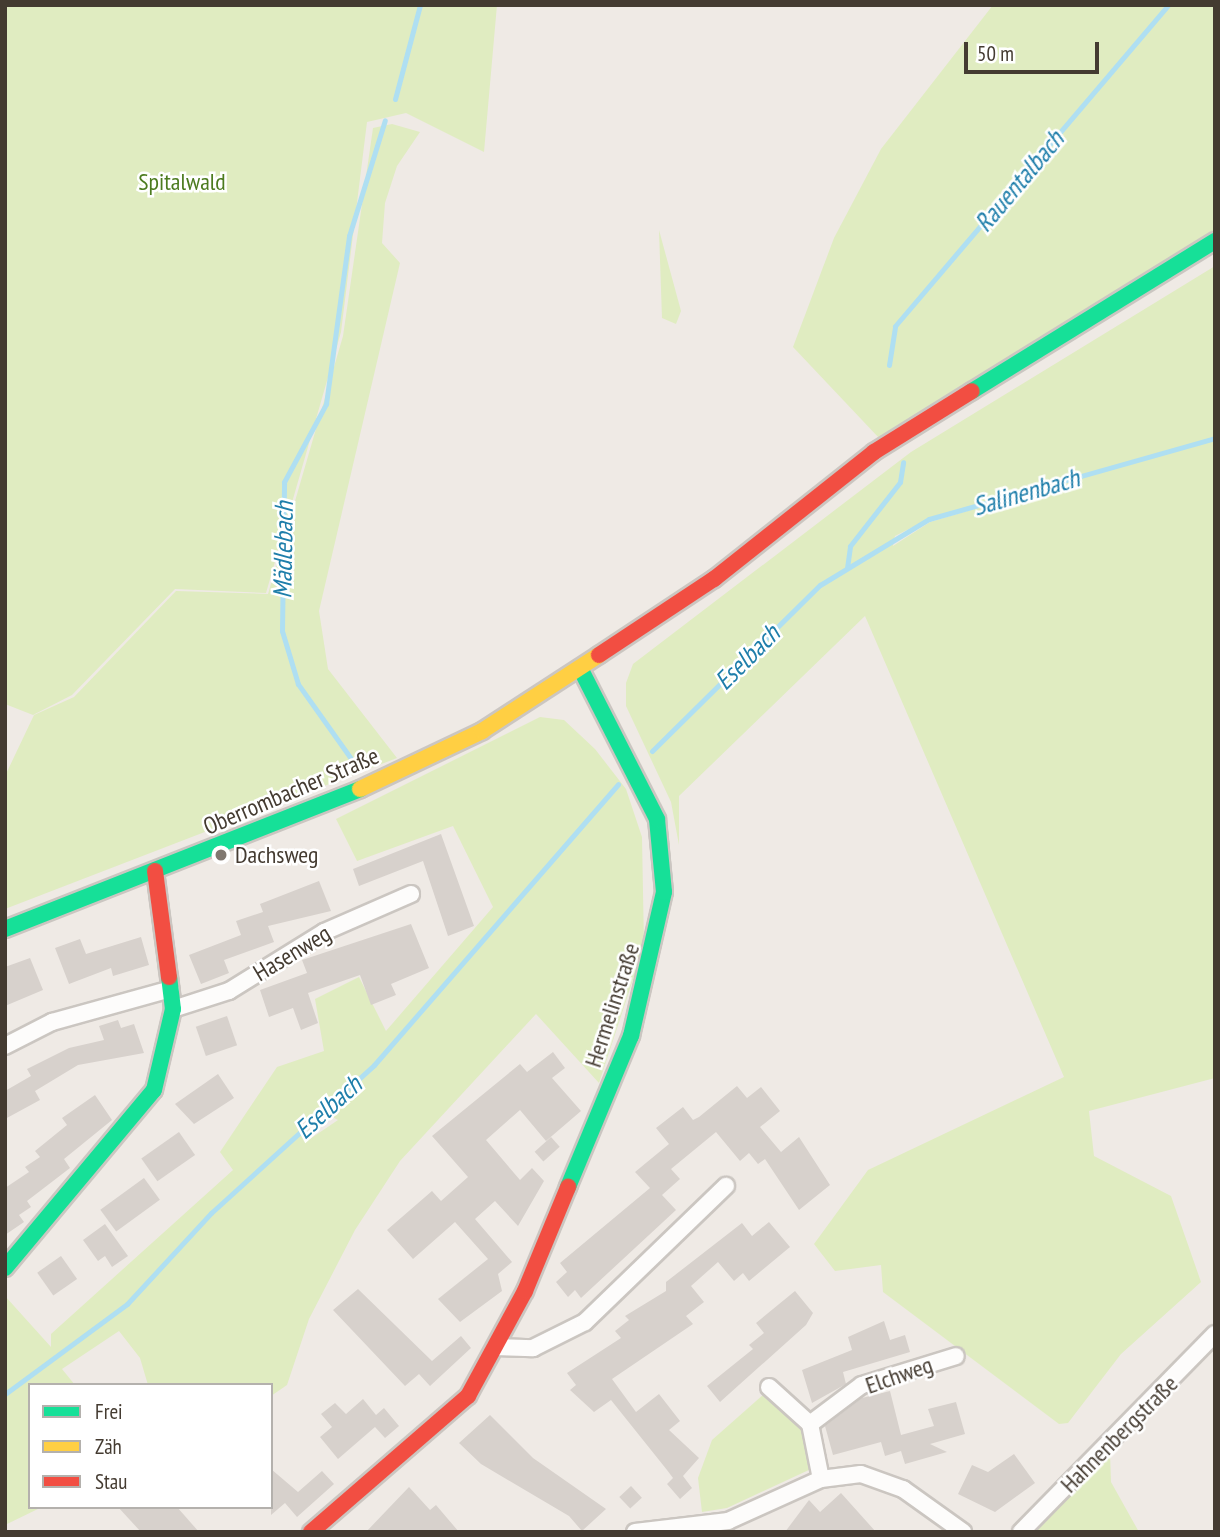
<!DOCTYPE html>
<html>
<head>
<meta charset="utf-8">
<style>
	body { margin:0 }
	#map { position:relative; width:1220px; height:1537px; overflow:hidden; background:#efeae5; font-family:"PT Sans Narrow",sans-serif }
	div>[style] { position:absolute }
	.green>* { inset:0; background:#e0ecc1 }
	.stream>* { height:5px; margin:-2.5px; padding:0 2.5px; transform-origin:2.5px; border-radius:2.5px; background:#afdff2 }
	.building>* { inset:0; background:#d7d1cc; transform-origin:0 0 }
	.roads { filter:drop-shadow(2px 0 #cbc6c1) drop-shadow(-2px 0 #cbc6c1) drop-shadow(0 2px #cbc6c1) drop-shadow(0 -2px #cbc6c1) }
	.street>* { height:16px; margin:-8px; padding:0 8px; transform-origin:8px; border-radius:8px; background:#fdfcfb }
	.fast>* { height:16px; margin:-8px; padding:0 8px; transform-origin:8px; border-radius:8px; background:#16e098 }
	.slow>* { height:16px; margin:-8px; padding:0 8px; transform-origin:8px; border-radius:8px; background:#ffcf43 }
	.jam>* { height:16px; margin:-8px; padding:0 8px; transform-origin:8px; border-radius:8px; background:#f24e42 }
	.dots>* { width:19px; height:19px; translate:-50% -50%; box-sizing:border-box; border:4px solid #fff; border-radius:50% }
	span { translate:-50% -50%; white-space:nowrap; text-align:center; line-height:1.15; -webkit-text-stroke:5px #fff; paint-order:stroke }
	.park-label { font-size:24px; color:#4c7b1f }
	.street-label { font-size:24px; color:#443b31 }
	.poi-label { font-size:24px; color:#443b31 }
	.left { translate:0 -50%; text-align:left }
	.water-label { font-size:26px; color:#1e7eaa; font-style:italic }
	.frame { position:absolute; inset:0; border:7px solid #443b31; pointer-events:none }
	.legend { position:absolute; left:28px; top:1383px; width:245px; height:126px; box-sizing:border-box; background:#fff; border:2px solid #b4b1ad; margin:0; padding:9px 12px; list-style:none; font-size:21px; color:#443b31 }
	.legend li { display:flex; align-items:center; gap:14px; height:35px }
	.legend b { width:35px; border:2px solid #b4b1ad }
	.scale { position:absolute; left:964px; top:42px; width:135px; height:32px; box-sizing:border-box; border:4px solid #443b31; border-top:0; padding-left:9px; font-size:21px; line-height:24px; white-space:nowrap; color:#443b31; -webkit-text-stroke:5px #fff; paint-order:stroke }
</style>
</head>
<body>
<div id="map">
	<div class="green">
		<div style="clip-path:polygon(5px 5px,497px 5px,484px 152px,406px 113px,367px 122px,341px 332px,266px 593px,175px 589px,72px 695px,33px 715px,5px 704px)"></div>
		<div style="clip-path:polygon(993px 5px,1215px 5px,1215px 232px,879px 438px,793px 347px,834px 238px,881px 149px)"></div>
		<div style="clip-path:polygon(392px 124px,420px 132px,397px 166px,385px 203px,382px 243px,400px 263px,319px 611px,328px 669px,397px 758px,5px 909px,5px 776px,34px 715px,74px 697px,176px 591px,268px 594px,343px 336px,373px 128px)"></div>
		<div style="clip-path:polygon(659px 230px,681px 311px,676px 324px,662px 318px)"></div>
		<div style="clip-path:polygon(evenodd,1215px 266px,1215px 1078px,1089px 1111px,1094px 1156px,1171px 1196px,1201px 1282px,1121px 1354px,1068px 1423px,1059px 1424px,883px 1292px,881px 1265px,835px 1271px,814px 1244px,868px 1170px,1064px 1077px,865px 616px,679px 796px,679px 845px,671px 802px,626px 706px,626px 683px,633px 664px,911px 452px,1215px 266px,1140px 460px,930px 522px,893px 546px,895px 536px,929px 519px,1140px 460px)"></div>
		<div style="clip-path:polygon(evenodd,540px 717px,564px 720px,595px 749px,626px 789px,642px 837px,644px 946px,599px 1083px,536px 1014px,400px 1161px,355px 1230px,309px 1319px,287px 1385px,271px 1396px,271px 1385px,148px 1385px,140px 1358px,119px 1331px,62px 1369px,75px 1385px,30px 1385px,30px 1507px,42px 1507px,5px 1525px,5px 1296px,51px 1347px,51px 1334px,233px 1170px,220px 1152px,277px 1067px,324px 1051px,315px 999px,359px 977px,386px 1031px,493px 907px,453px 826px,357px 861px,336px 819px,540px 717px,323px 1112px,338px 1120px,310px 1139px,302px 1122px,323px 1112px)"></div>
		<div style="clip-path:polygon(765px 1393px,803px 1430px,811px 1469px,727px 1508px,702px 1512px,698px 1478px,712px 1440px)"></div>
		<div style="clip-path:polygon(1110px 1452px,1111px 1482px,1139px 1532px,1033px 1532px)"></div>
	</div>
	<div class="stream">
		<div style="left:395px;top:99px;width:97px;rotate:-75.1deg"></div>
		<div style="left:889px;top:365px;width:39px;rotate:-81deg"></div>
		<div style="left:895px;top:326px;width:421px;rotate:-49.6deg"></div>
		<div style="left:847px;top:568px;width:22px;rotate:-82deg"></div>
		<div style="left:850px;top:546px;width:81px;rotate:-52deg"></div>
		<div style="left:900px;top:482px;width:20px;rotate:-81deg"></div>
		<div style="left:652px;top:751px;width:236px;rotate:-44.7deg"></div>
		<div style="left:820px;top:585px;width:127px;rotate:-31.2deg"></div>
		<div style="left:929px;top:519px;width:297px;rotate:-15.8deg"></div>
		<div style="left:357px;top:767px;width:102px;rotate:-125.4deg"></div>
		<div style="left:298px;top:684px;width:55px;rotate:-106.8deg"></div>
		<div style="left:282px;top:631px;width:149px;rotate:-89.2deg"></div>
		<div style="left:284px;top:482px;width:89px;rotate:-61.7deg"></div>
		<div style="left:326px;top:404px;width:170px;rotate:-82.2deg"></div>
		<div style="left:349px;top:236px;width:121px;rotate:-72.8deg"></div>
		<div style="left:5px;top:1394px;width:152px;rotate:-36.4deg"></div>
		<div style="left:127px;top:1304px;width:124px;rotate:-47.3deg"></div>
		<div style="left:211px;top:1213px;width:220px;rotate:-42.2deg"></div>
		<div style="left:374px;top:1065px;width:372px;rotate:-49deg"></div>
	</div>
	<div class="building">
		<div style="clip-path:polygon(441px 834px,474px 926px,448px 936px,423px 861px,359px 886px,353px 869px)"></div>
		<div style="clip-path:polygon(319px 881px,331px 911px,268px 926px,274px 942px,224px 960px,229px 973px,201px 984px,189px 955px,241px 935px,236px 921px,263px 912px,260px 904px)"></div>
		<div style="clip-path:polygon(411px 924px,429px 968px,391px 984px,396px 995px,371px 1005px,360px 975px,308px 993px,318px 1023px,301px 1030px,293px 1008px,269px 1017px,260px 990px,307px 973px,302px 960px)"></div>
		<div style="clip-path:polygon(141px 937px,149px 965px,113px 976px,111px 968px,69px 984px,55px 948px,80px 939px,86px 954px)"></div>
		<div style="clip-path:polygon(30px 958px,43px 990px,5px 1006px,5px 967px)"></div>
		<div style="left:227px;top:1016px;width:31px;height:33px;rotate:71deg"></div>
		<div style="clip-path:polygon(118px 1020px,121px 1028px,134px 1024px,144px 1053px,78px 1065px,35px 1091px,40px 1100px,5px 1119px,5px 1091px,31px 1076px,27px 1069px,69px 1048px,104px 1040px,99px 1026px)"></div>
		<div style="clip-path:polygon(553px 1052px,565px 1068px,552px 1078px,581px 1111px,546px 1141px,520px 1110px,486px 1140px,520px 1180px,532px 1168px,544px 1181px,518px 1226px,495px 1201px,475px 1219px,512px 1262px,498px 1274px,502px 1291px,460px 1322px,438px 1299px,488px 1259px,455px 1222px,413px 1259px,387px 1230px,432px 1191px,441px 1201px,468px 1177px,432px 1136px,520px 1064px,527px 1072px)"></div>
		<div style="clip-path:polygon(218px 1074px,234px 1098px,194px 1124px,175px 1104px)"></div>
		<div style="clip-path:polygon(737px 1086px,747px 1098px,761px 1087px,780px 1111px,760px 1127px,781px 1152px,799px 1137px,830px 1185px,799px 1210px,765px 1159px,758px 1164px,749px 1153px,740px 1161px,716px 1132px,671px 1169px,680px 1179px,662px 1195px,676px 1210px,581px 1298px,575px 1290px,568px 1297px,556px 1282px,567px 1272px,560px 1263px,650px 1188px,635px 1172px,669px 1144px,656px 1128px,683px 1107px,693px 1120px,699px 1117px)"></div>
		<div style="clip-path:polygon(95px 1095px,112px 1120px,64px 1159px,70px 1168px,27px 1201px,31px 1207px,19px 1215px,24px 1222px,5px 1235px,5px 1188px,29px 1172px,25px 1167px,40px 1157px,35px 1151px,67px 1125px,62px 1118px)"></div>
		<div style="left:179px;top:1132px;width:28px;height:46px;rotate:55deg"></div>
		<div style="left:551px;top:1137px;width:13px;height:22px;rotate:48deg"></div>
		<div style="left:144px;top:1178px;width:27px;height:54px;rotate:54deg"></div>
		<div style="clip-path:polygon(769px 1222px,790px 1247px,749px 1281px,743px 1273px,734px 1281px,718px 1262px,691px 1286px,704px 1302px,686px 1316px,693px 1324px,612px 1379px,636px 1412px,659px 1394px,680px 1421px,669px 1430px,699px 1458px,683px 1476px,692px 1488px,680px 1499px,667px 1484px,673px 1478px,667px 1470px,611px 1400px,594px 1412px,570px 1390px,576px 1385px,567px 1373px,621px 1338px,615px 1331px,629px 1320px,625px 1316px,666px 1291px,666px 1282px,742px 1223px,752px 1236px)"></div>
		<div style="clip-path:polygon(105px 1224px,128px 1256px,112px 1267px,105px 1256px,98px 1261px,83px 1240px)"></div>
		<div style="left:61px;top:1256px;width:28px;height:29px;rotate:55deg"></div>
		<div style="clip-path:polygon(358px 1289px,432px 1361px,461px 1336px,471px 1348px,430px 1386px,419px 1374px,405px 1386px,333px 1310px)"></div>
		<div style="clip-path:polygon(795px 1291px,813px 1313px,806px 1325px,720px 1402px,707px 1386px,753px 1349px,749px 1345px,764px 1333px,756px 1323px)"></div>
		<div style="clip-path:polygon(884px 1321px,890px 1340px,905px 1335px,910px 1352px,843px 1372px,846px 1384px,812px 1403px,802px 1370px,852px 1350px,848px 1337px)"></div>
		<div style="clip-path:polygon(890px 1391px,901px 1435px,934px 1426px,928px 1409px,956px 1402px,965px 1434px,930px 1444px,947px 1452px,905px 1464px,901px 1451px,885px 1456px,881px 1442px,833px 1455px,825px 1426px,862px 1398px)"></div>
		<div style="clip-path:polygon(363px 1399px,376px 1415px,384px 1408px,399px 1426px,385px 1438px,375px 1427px,338px 1459px,320px 1437px,332px 1427px,321px 1414px,335px 1403px,346px 1414px)"></div>
		<div style="clip-path:polygon(490px 1415px,533px 1458px,606px 1509px,582px 1531px,569px 1516px,481px 1464px,459px 1443px)"></div>
		<div style="clip-path:polygon(1014px 1454px,1035px 1483px,995px 1512px,958px 1494px,972px 1465px,988px 1472px)"></div>
		<div style="clip-path:polygon(271px 1469px,298px 1492px,322px 1471px,334px 1484px,297px 1517px,285px 1503px,271px 1515px)"></div>
		<div style="left:631px;top:1486px;width:16px;height:16px;rotate:47deg"></div>
		<div style="clip-path:polygon(409px 1487px,430px 1510px,436px 1505px,459px 1532px,366px 1532px)"></div>
		<div style="clip-path:polygon(841px 1493px,876px 1532px,785px 1532px,809px 1500px,820px 1512px)"></div>
		<div style="clip-path:polygon(118px 1507px,177px 1507px,199px 1532px,141px 1532px)"></div>
	</div>
	<div class="roads">
		<div class="street">
			<div style="left:173px;top:1009px;width:59px;rotate:-17.8deg"></div>
			<div style="left:229px;top:991px;width:112px;rotate:-31.8deg"></div>
			<div style="left:324px;top:932px;width:95px;rotate:-23.6deg"></div>
			<div style="left:5px;top:1046px;width:53px;rotate:-27.1deg"></div>
			<div style="left:52px;top:1022px;width:123px;rotate:-15.5deg"></div>
			<div style="left:495px;top:1347px;width:38px;rotate:2deg"></div>
			<div style="left:533px;top:1348px;width:58px;rotate:-26.6deg"></div>
			<div style="left:585px;top:1322px;width:196px;rotate:-44deg"></div>
			<div style="left:769px;top:1387px;width:55px;rotate:42.1deg"></div>
			<div style="left:810px;top:1424px;width:56px;rotate:78.7deg"></div>
			<div style="left:810px;top:1424px;width:65px;rotate:-36.9deg"></div>
			<div style="left:862px;top:1385px;width:98px;rotate:-17.1deg"></div>
			<div style="left:635px;top:1532px;width:94px;rotate:-6.7deg"></div>
			<div style="left:728px;top:1521px;width:102px;rotate:-24.3deg"></div>
			<div style="left:821px;top:1479px;width:40px;rotate:-7.1deg"></div>
			<div style="left:861px;top:1474px;width:45px;rotate:19.7deg"></div>
			<div style="left:903px;top:1489px;width:74px;rotate:35.6deg"></div>
			<div style="left:1021px;top:1532px;width:277px;rotate:-45.6deg"></div>
		</div>
		<div class="fast">
			<div style="left:972px;top:391px;width:286px;rotate:-31.7deg"></div>
			<div style="left:5px;top:929px;width:382px;rotate:-21.5deg"></div>
			<div style="left:568px;top:1187px;width:164px;rotate:-67.4deg"></div>
			<div style="left:631px;top:1036px;width:148px;rotate:-77.1deg"></div>
			<div style="left:664px;top:892px;width:73px;rotate:-95.5deg"></div>
			<div style="left:657px;top:819px;width:167px;rotate:-117deg"></div>
			<div style="left:5px;top:1268px;width:232px;rotate:-50.1deg"></div>
			<div style="left:154px;top:1090px;width:83px;rotate:-76.8deg"></div>
			<div style="left:173px;top:1009px;width:32px;rotate:-97deg"></div>
		</div>
		<div class="slow">
			<div style="left:360px;top:789px;width:135px;rotate:-25.4deg"></div>
			<div style="left:482px;top:731px;width:140px;rotate:-33deg"></div>
		</div>
		<div class="jam">
			<div style="left:599px;top:655px;width:138px;rotate:-33.5deg"></div>
			<div style="left:714px;top:579px;width:204px;rotate:-38.4deg"></div>
			<div style="left:874px;top:452px;width:115px;rotate:-31.9deg"></div>
			<div style="left:155px;top:871px;width:107px;rotate:82.5deg"></div>
			<div style="left:311px;top:1532px;width:208px;rotate:-40.9deg"></div>
			<div style="left:468px;top:1396px;width:119px;rotate:-61.5deg"></div>
			<div style="left:525px;top:1291px;width:113px;rotate:-67.5deg"></div>
		</div>
	</div>
	<div class="dots">
		<div style="left:221px;top:855px;background:#807870"></div>
	</div>
	<div class="park-label">
		<span style="left:182px;top:182px">Spitalwald</span>
	</div>
	<div class="street-label">
		<span style="left:291px;top:791px;rotate:-23deg">Oberrombacher Straße</span>
		<span style="left:292px;top:953px;rotate:-31deg">Hasenweg</span>
		<span style="left:612px;top:1005px;rotate:-72deg">Hermelinstraße</span>
		<span style="left:899px;top:1375px;rotate:-19deg">Elchweg</span>
		<span style="left:1119px;top:1434px;rotate:-45deg">Hahnenbergstraße</span>
	</div>
	<div class="poi-label">
		<span class="left" style="left:235px;top:855px">Dachsweg</span>
	</div>
	<div class="water-label">
		<span style="left:1019px;top:181px;rotate:-50deg">Rauentalbach</span>
		<span style="left:1026px;top:492px;rotate:-16deg">Salinenbach</span>
		<span style="left:283px;top:550px;rotate:-89deg">Mädlebach</span>
		<span style="left:747px;top:657px;rotate:-45deg">Eselbach</span>
		<span style="left:328px;top:1107px;rotate:-42deg">Eselbach</span>
	</div>
	<div class="frame"></div>
	<ul class="legend">
	<li><b style="height:9px;background:#16e098"></b>Frei</li>
	<li><b style="height:9px;background:#ffcf43"></b>Zäh</li>
	<li><b style="height:9px;background:#f24e42"></b>Stau</li>
	</ul>
	<div class="scale">50 m</div>
</div>
</body>
</html>
